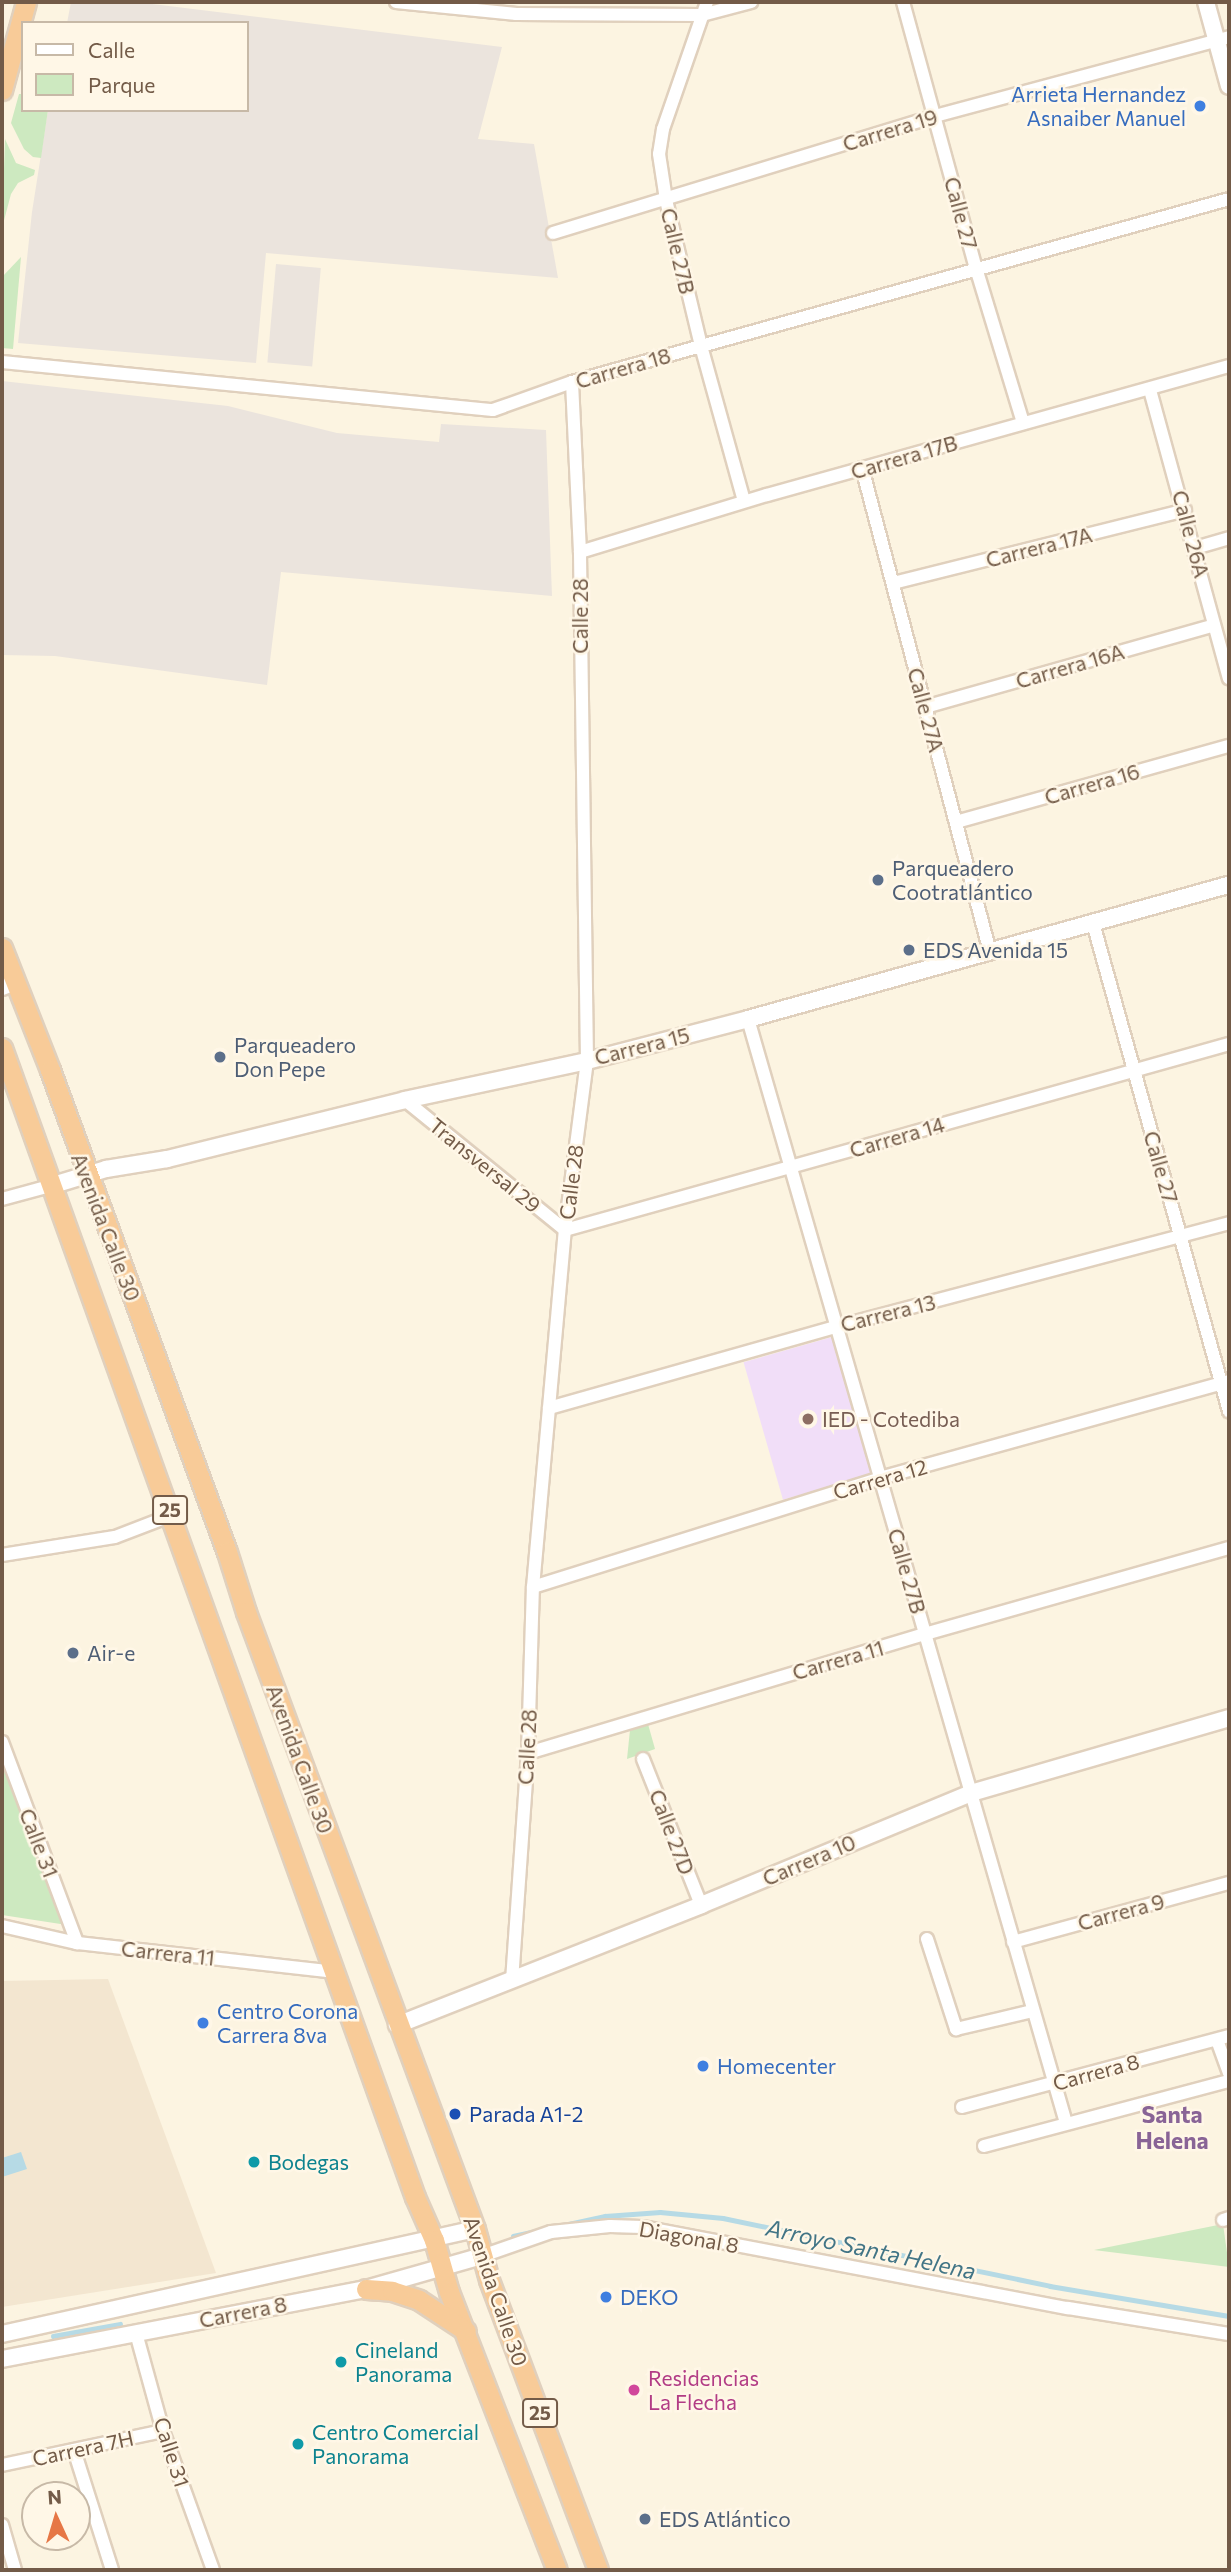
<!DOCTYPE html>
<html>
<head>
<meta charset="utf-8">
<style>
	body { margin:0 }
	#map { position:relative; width:1231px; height:2572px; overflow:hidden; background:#fcf4e1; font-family:Commissioner,sans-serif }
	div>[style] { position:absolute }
	.residential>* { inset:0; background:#f3e6d0 }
	.industrial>* { inset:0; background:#ebe4dd; transform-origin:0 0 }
	.education>* { inset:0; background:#f1def8; transform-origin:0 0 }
	.green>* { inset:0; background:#cde9c0 }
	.water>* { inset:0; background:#b6dae5 }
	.stream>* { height:4.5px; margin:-2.25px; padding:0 2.25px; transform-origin:2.25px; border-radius:2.25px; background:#b6dae5 }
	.roads { filter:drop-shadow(2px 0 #e0d0bd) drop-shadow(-2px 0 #e0d0bd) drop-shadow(0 2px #e0d0bd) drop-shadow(0 -2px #e0d0bd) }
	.minor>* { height:12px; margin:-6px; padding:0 6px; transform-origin:6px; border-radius:6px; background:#fff }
	.tertiary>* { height:16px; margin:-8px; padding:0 8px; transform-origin:8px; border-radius:8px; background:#fff }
	.trunk>* { height:19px; margin:-9.5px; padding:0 9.5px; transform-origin:9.5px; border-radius:9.5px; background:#f8cb98 }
	.dots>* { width:19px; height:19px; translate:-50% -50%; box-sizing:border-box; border:4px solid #fff7e7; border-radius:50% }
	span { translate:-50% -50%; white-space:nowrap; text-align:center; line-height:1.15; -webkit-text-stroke:5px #fff7e7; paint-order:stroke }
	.shield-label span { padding:2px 5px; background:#fff7e7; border:2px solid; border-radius:5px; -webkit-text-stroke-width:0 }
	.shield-label { font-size:19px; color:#735b48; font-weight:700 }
	.shop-label { font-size:21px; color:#366cbe }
	.right { translate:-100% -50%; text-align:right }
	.left { translate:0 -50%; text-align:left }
	.street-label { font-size:21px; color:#735b48 }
	.service-label { font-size:21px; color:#4e5e75 }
	.education-label { font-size:21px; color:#785e54 }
	.transit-label { font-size:21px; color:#164399 }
	.culture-label { font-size:21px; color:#0d838f }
	.hotel-label { font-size:21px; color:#b23c85 }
	.neighbourhood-label { font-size:23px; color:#896496; font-weight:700 }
	.water-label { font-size:23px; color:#427586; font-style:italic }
	.frame { position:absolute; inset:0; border:4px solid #735b48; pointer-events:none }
	.legend { position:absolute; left:21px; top:21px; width:228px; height:91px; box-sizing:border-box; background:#fff7e7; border:2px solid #c7b9a7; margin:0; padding:9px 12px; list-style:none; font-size:21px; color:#735b48 }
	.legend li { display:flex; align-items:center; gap:14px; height:35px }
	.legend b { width:35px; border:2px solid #c7b9a7 }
	.north { position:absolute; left:21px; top:2481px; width:70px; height:70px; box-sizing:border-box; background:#fff7e7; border:2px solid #c7b9a7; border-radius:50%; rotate:356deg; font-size:19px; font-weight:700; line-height:28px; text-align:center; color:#735b48 }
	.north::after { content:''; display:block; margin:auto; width:24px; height:32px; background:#e67746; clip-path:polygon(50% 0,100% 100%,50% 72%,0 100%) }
</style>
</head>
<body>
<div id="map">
	<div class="residential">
		<div style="clip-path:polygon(108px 1979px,216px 2273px,2px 2307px,2px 1981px)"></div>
	</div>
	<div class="industrial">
		<div style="clip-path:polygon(71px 2px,136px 2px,502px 47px,478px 139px,534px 144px,558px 278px,266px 253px,256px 363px,18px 343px,32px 212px,48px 110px,247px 110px,247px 23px,67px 23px)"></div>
		<div style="left:276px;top:264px;width:45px;height:99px;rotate:5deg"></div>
		<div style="clip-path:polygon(2px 381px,228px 406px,337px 433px,439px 442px,441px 424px,546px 430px,552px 596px,281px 572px,267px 685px,55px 656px,2px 655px)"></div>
	</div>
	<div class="education">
		<div style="left:832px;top:1337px;width:143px;height:92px;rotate:74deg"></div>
	</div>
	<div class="green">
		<div style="clip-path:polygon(19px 94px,23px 94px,23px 110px,48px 110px,41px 158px,33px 157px,24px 149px,11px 123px)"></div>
		<div style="clip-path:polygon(5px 139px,16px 163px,35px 170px,34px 175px,18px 183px,11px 194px,2px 228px)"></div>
		<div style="clip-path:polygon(21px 257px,13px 349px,2px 348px,2px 277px)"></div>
		<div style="clip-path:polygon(648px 1724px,655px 1749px,627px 1759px,630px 1730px)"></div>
		<div style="clip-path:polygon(2px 1762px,67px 1925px,2px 1915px)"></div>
		<div style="clip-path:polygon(1223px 2224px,1229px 2267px,1094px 2250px)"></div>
	</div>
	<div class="water">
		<div style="clip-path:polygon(21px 2152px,27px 2169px,2px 2177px,2px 2158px)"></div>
	</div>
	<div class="stream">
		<div style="left:513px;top:2236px;width:94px;rotate:-12.3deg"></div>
		<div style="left:605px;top:2216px;width:55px;rotate:-4.2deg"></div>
		<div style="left:660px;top:2212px;width:63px;rotate:5.4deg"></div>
		<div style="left:723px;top:2218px;width:334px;rotate:11.7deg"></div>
		<div style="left:1050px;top:2286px;width:181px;rotate:9.5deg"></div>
		<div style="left:53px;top:2336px;width:68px;rotate:-10.2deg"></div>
	</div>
	<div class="roads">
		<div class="minor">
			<div style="left:396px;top:2px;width:121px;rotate:5.7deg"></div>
			<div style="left:516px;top:14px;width:186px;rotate:0.3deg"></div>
			<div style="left:702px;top:15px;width:51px;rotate:-14.9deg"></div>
			<div style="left:707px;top:2px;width:134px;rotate:109.1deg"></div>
			<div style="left:663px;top:129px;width:25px;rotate:99deg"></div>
			<div style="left:659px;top:154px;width:47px;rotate:81.3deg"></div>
			<div style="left:666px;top:200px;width:150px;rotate:76.5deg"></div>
			<div style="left:701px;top:346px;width:161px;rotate:74.5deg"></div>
			<div style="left:903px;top:2px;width:276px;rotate:74.7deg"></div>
			<div style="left:976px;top:268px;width:162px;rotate:73.1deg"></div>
			<div style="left:553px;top:233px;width:400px;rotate:-17deg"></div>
			<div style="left:935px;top:116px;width:304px;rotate:-15deg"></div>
			<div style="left:2px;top:362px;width:493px;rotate:5.6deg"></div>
			<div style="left:493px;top:410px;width:84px;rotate:-19.5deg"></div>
			<div style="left:572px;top:382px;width:682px;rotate:-15.56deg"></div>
			<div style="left:1150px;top:390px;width:299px;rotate:74.7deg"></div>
			<div style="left:862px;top:468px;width:501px;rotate:75.19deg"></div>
			<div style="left:1195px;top:548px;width:35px;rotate:-16deg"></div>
			<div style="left:580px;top:552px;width:195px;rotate:-17deg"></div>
			<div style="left:767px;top:495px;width:480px;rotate:-15.6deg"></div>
			<div style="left:893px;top:583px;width:301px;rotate:-14deg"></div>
			<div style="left:925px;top:707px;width:300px;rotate:-15.8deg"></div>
			<div style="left:956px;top:822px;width:283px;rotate:-15.6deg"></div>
			<div style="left:1093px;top:923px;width:507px;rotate:74.43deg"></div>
			<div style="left:748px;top:1019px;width:1149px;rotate:73.93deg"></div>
			<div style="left:405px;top:1100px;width:206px;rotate:39.1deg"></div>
			<div style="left:565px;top:1230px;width:690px;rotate:-15.65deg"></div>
			<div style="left:2px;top:1199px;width:50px;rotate:-15.2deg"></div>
			<div style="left:549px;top:1408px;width:298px;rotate:-15.8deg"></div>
			<div style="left:836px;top:1327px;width:407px;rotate:-14.8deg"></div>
			<div style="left:2px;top:1555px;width:114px;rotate:-9.1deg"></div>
			<div style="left:115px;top:1537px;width:61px;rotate:-21.1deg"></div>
			<div style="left:533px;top:1587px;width:364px;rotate:-17.4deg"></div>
			<div style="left:880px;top:1478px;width:362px;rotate:-15.5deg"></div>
			<div style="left:2px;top:1742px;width:215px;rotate:69.5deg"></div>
			<div style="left:528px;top:1753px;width:414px;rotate:-16.7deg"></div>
			<div style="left:925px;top:1634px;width:316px;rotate:-15.8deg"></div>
			<div style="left:643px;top:1759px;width:157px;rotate:68.3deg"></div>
			<div style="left:2px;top:1926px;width:77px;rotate:12.8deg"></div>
			<div style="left:77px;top:1943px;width:261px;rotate:6.4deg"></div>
			<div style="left:927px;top:1939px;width:95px;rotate:72.1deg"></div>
			<div style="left:956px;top:2029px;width:79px;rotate:-13.2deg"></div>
			<div style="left:1013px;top:1942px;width:224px;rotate:-15.3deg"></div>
			<div style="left:512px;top:1981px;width:229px;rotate:-86deg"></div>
			<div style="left:528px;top:1753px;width:166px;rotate:-88.3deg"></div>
			<div style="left:533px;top:1587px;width:358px;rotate:-84.9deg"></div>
			<div style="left:565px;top:1230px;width:170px;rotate:-82.6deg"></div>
			<div style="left:587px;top:1061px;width:509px;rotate:-90.79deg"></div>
			<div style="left:580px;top:552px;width:170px;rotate:-92.7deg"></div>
			<div style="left:1217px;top:2040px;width:35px;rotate:70deg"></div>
			<div style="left:962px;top:2107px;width:276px;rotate:-14.9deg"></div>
			<div style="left:984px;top:2146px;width:253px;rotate:-14.9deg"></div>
			<div style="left:1223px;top:2220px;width:6px;rotate:-18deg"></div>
			<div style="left:482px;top:2256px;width:73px;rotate:-19.2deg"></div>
			<div style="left:551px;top:2232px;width:59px;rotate:-5.8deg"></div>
			<div style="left:610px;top:2226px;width:32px;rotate:2deg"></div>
			<div style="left:642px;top:2227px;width:434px;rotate:10.8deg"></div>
			<div style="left:1068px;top:2308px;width:163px;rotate:9.2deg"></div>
			<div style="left:136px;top:2333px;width:102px;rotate:74.6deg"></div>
			<div style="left:163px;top:2431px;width:148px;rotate:70.2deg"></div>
			<div style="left:74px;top:2450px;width:126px;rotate:72.4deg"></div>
			<div style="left:2px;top:2465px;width:165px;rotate:-11.9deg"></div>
			<div style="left:2px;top:2525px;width:47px;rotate:73.9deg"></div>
		</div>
		<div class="tertiary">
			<div style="left:1206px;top:2px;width:87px;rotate:74.7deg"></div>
			<div style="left:2px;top:987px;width:14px;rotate:-21deg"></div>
			<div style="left:50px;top:1186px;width:59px;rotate:-16.9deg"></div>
			<div style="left:106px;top:1169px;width:62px;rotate:-9.3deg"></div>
			<div style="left:167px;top:1159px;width:245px;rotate:-13.9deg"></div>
			<div style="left:405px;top:1100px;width:186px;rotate:-12.1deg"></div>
			<div style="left:587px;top:1061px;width:166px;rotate:-14.6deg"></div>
			<div style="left:748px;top:1019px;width:499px;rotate:-15.6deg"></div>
			<div style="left:397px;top:2025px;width:327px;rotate:-21.5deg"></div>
			<div style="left:701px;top:1905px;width:292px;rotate:-22.5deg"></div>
			<div style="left:971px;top:1793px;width:269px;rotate:-16.2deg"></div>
			<div style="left:2px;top:2334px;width:485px;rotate:-12.5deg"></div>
			<div style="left:2px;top:2359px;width:371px;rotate:-10.9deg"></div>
			<div style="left:366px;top:2289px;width:121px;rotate:-15.9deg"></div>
		</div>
		<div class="trunk">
			<div style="left:2px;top:90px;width:91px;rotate:-74.7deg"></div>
			<div style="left:2px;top:948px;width:131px;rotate:68.5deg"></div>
			<div style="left:50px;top:1070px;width:513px;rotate:69.84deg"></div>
			<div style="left:227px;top:1552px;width:63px;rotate:72.4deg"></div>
			<div style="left:246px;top:1612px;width:658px;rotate:69.64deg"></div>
			<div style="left:475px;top:2229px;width:53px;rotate:74.6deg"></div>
			<div style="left:489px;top:2280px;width:310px;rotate:69.4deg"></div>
			<div style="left:2px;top:1048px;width:1221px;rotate:70.23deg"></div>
			<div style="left:415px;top:2197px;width:47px;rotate:66.2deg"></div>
			<div style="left:434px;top:2240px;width:54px;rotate:73.9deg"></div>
			<div style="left:449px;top:2292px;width:298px;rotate:68.8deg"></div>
			<div style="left:366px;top:2289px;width:26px;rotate:4deg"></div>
			<div style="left:392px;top:2291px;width:28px;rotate:18deg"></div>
			<div style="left:419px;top:2300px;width:56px;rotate:33.4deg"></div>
		</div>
	</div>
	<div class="dots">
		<div style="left:1200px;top:106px;background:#3f7fe0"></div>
		<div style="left:878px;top:880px;background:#5c6f8a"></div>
		<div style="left:909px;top:950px;background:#5c6f8a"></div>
		<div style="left:220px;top:1057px;background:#5c6f8a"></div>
		<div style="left:808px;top:1419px;background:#8d6e63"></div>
		<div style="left:73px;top:1653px;background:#5c6f8a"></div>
		<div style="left:203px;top:2023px;background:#3f7fe0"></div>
		<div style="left:703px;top:2066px;background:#3f7fe0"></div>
		<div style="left:455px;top:2114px;background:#1a4fb4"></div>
		<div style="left:254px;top:2162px;background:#0f9aa8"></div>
		<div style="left:606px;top:2297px;background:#3f7fe0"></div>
		<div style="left:341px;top:2362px;background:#0f9aa8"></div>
		<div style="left:634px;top:2390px;background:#d1479c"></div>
		<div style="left:298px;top:2444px;background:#0f9aa8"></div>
		<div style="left:645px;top:2519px;background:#5c6f8a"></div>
	</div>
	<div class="shield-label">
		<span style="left:170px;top:1510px">25</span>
		<span style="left:540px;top:2413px">25</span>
	</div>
	<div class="shop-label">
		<span class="right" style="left:1186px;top:106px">Arrieta Hernandez<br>Asnaiber Manuel</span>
		<span class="left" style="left:217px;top:2023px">Centro Corona<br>Carrera 8va</span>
		<span class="left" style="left:717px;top:2066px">Homecenter</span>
		<span class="left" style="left:620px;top:2297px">DEKO</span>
	</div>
	<div class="street-label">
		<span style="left:890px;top:130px;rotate:-17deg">Carrera 19</span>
		<span style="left:961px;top:213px;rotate:75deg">Calle 27</span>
		<span style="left:678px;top:251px;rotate:77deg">Calle 27B</span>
		<span style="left:623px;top:368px;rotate:-16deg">Carrera 18</span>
		<span style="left:904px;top:457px;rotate:-16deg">Carrera 17B</span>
		<span style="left:1191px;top:534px;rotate:75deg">Calle 26A</span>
		<span style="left:1039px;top:547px;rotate:-14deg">Carrera 17A</span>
		<span style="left:580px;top:616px;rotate:-90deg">Calle 28</span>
		<span style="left:1070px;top:666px;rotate:-16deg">Carrera 16A</span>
		<span style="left:926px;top:710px;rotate:75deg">Calle 27A</span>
		<span style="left:1092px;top:784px;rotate:-16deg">Carrera 16</span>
		<span style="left:642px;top:1046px;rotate:-14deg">Carrera 15</span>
		<span style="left:897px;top:1137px;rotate:-16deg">Carrera 14</span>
		<span style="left:485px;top:1165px;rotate:39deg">Transversal 29</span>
		<span style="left:1161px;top:1167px;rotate:74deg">Calle 27</span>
		<span style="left:571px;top:1182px;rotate:-83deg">Calle 28</span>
		<span style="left:106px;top:1227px;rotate:69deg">Avenida Calle 30</span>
		<span style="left:888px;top:1313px;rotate:-14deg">Carrera 13</span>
		<span style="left:880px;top:1479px;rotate:-16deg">Carrera 12</span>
		<span style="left:907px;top:1571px;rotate:74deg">Calle 27B</span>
		<span style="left:838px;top:1660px;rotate:-16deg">Carrera 11</span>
		<span style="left:527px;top:1747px;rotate:-87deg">Calle 28</span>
		<span style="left:300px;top:1759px;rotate:70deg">Avenida Calle 30</span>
		<span style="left:672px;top:1832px;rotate:69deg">Calle 27D</span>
		<span style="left:39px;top:1843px;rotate:69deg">Calle 31</span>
		<span style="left:809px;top:1860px;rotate:-23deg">Carrera 10</span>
		<span style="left:1121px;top:1912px;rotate:-15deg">Carrera 9</span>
		<span style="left:168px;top:1953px;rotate:6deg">Carrera 11</span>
		<span style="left:1096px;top:2072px;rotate:-15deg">Carrera 8</span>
		<span style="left:689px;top:2237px;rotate:10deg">Diagonal 8</span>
		<span style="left:496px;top:2291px;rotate:71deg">Avenida Calle 30</span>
		<span style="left:243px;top:2312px;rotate:-11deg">Carrera 8</span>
		<span style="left:83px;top:2448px;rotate:-12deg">Carrera 7H</span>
		<span style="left:172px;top:2452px;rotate:72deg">Calle 31</span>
	</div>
	<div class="service-label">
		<span class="left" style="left:892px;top:880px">Parqueadero<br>Cootratlántico</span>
		<span class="left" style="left:923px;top:950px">EDS Avenida 15</span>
		<span class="left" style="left:234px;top:1057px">Parqueadero<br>Don Pepe</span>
		<span class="left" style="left:87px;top:1653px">Air-e</span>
		<span class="left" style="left:659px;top:2519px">EDS Atlántico</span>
	</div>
	<div class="education-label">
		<span class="left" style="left:822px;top:1419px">IED - Cotediba</span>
	</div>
	<div class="transit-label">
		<span class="left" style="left:469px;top:2114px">Parada A1-2</span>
	</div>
	<div class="culture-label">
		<span class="left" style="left:268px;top:2162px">Bodegas</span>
		<span class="left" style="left:355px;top:2362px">Cineland<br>Panorama</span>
		<span class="left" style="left:312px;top:2444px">Centro Comercial<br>Panorama</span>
	</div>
	<div class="hotel-label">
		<span class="left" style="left:648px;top:2390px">Residencias<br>La Flecha</span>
	</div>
	<div class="neighbourhood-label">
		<span style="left:1172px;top:2127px">Santa<br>Helena</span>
	</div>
	<div class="water-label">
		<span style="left:871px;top:2249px;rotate:12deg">Arroyo Santa Helena</span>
	</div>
	<div class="frame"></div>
	<ul class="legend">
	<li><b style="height:9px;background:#fff"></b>Calle</li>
	<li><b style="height:19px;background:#cde9c0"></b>Parque</li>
	</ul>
	<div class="north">N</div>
</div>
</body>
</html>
